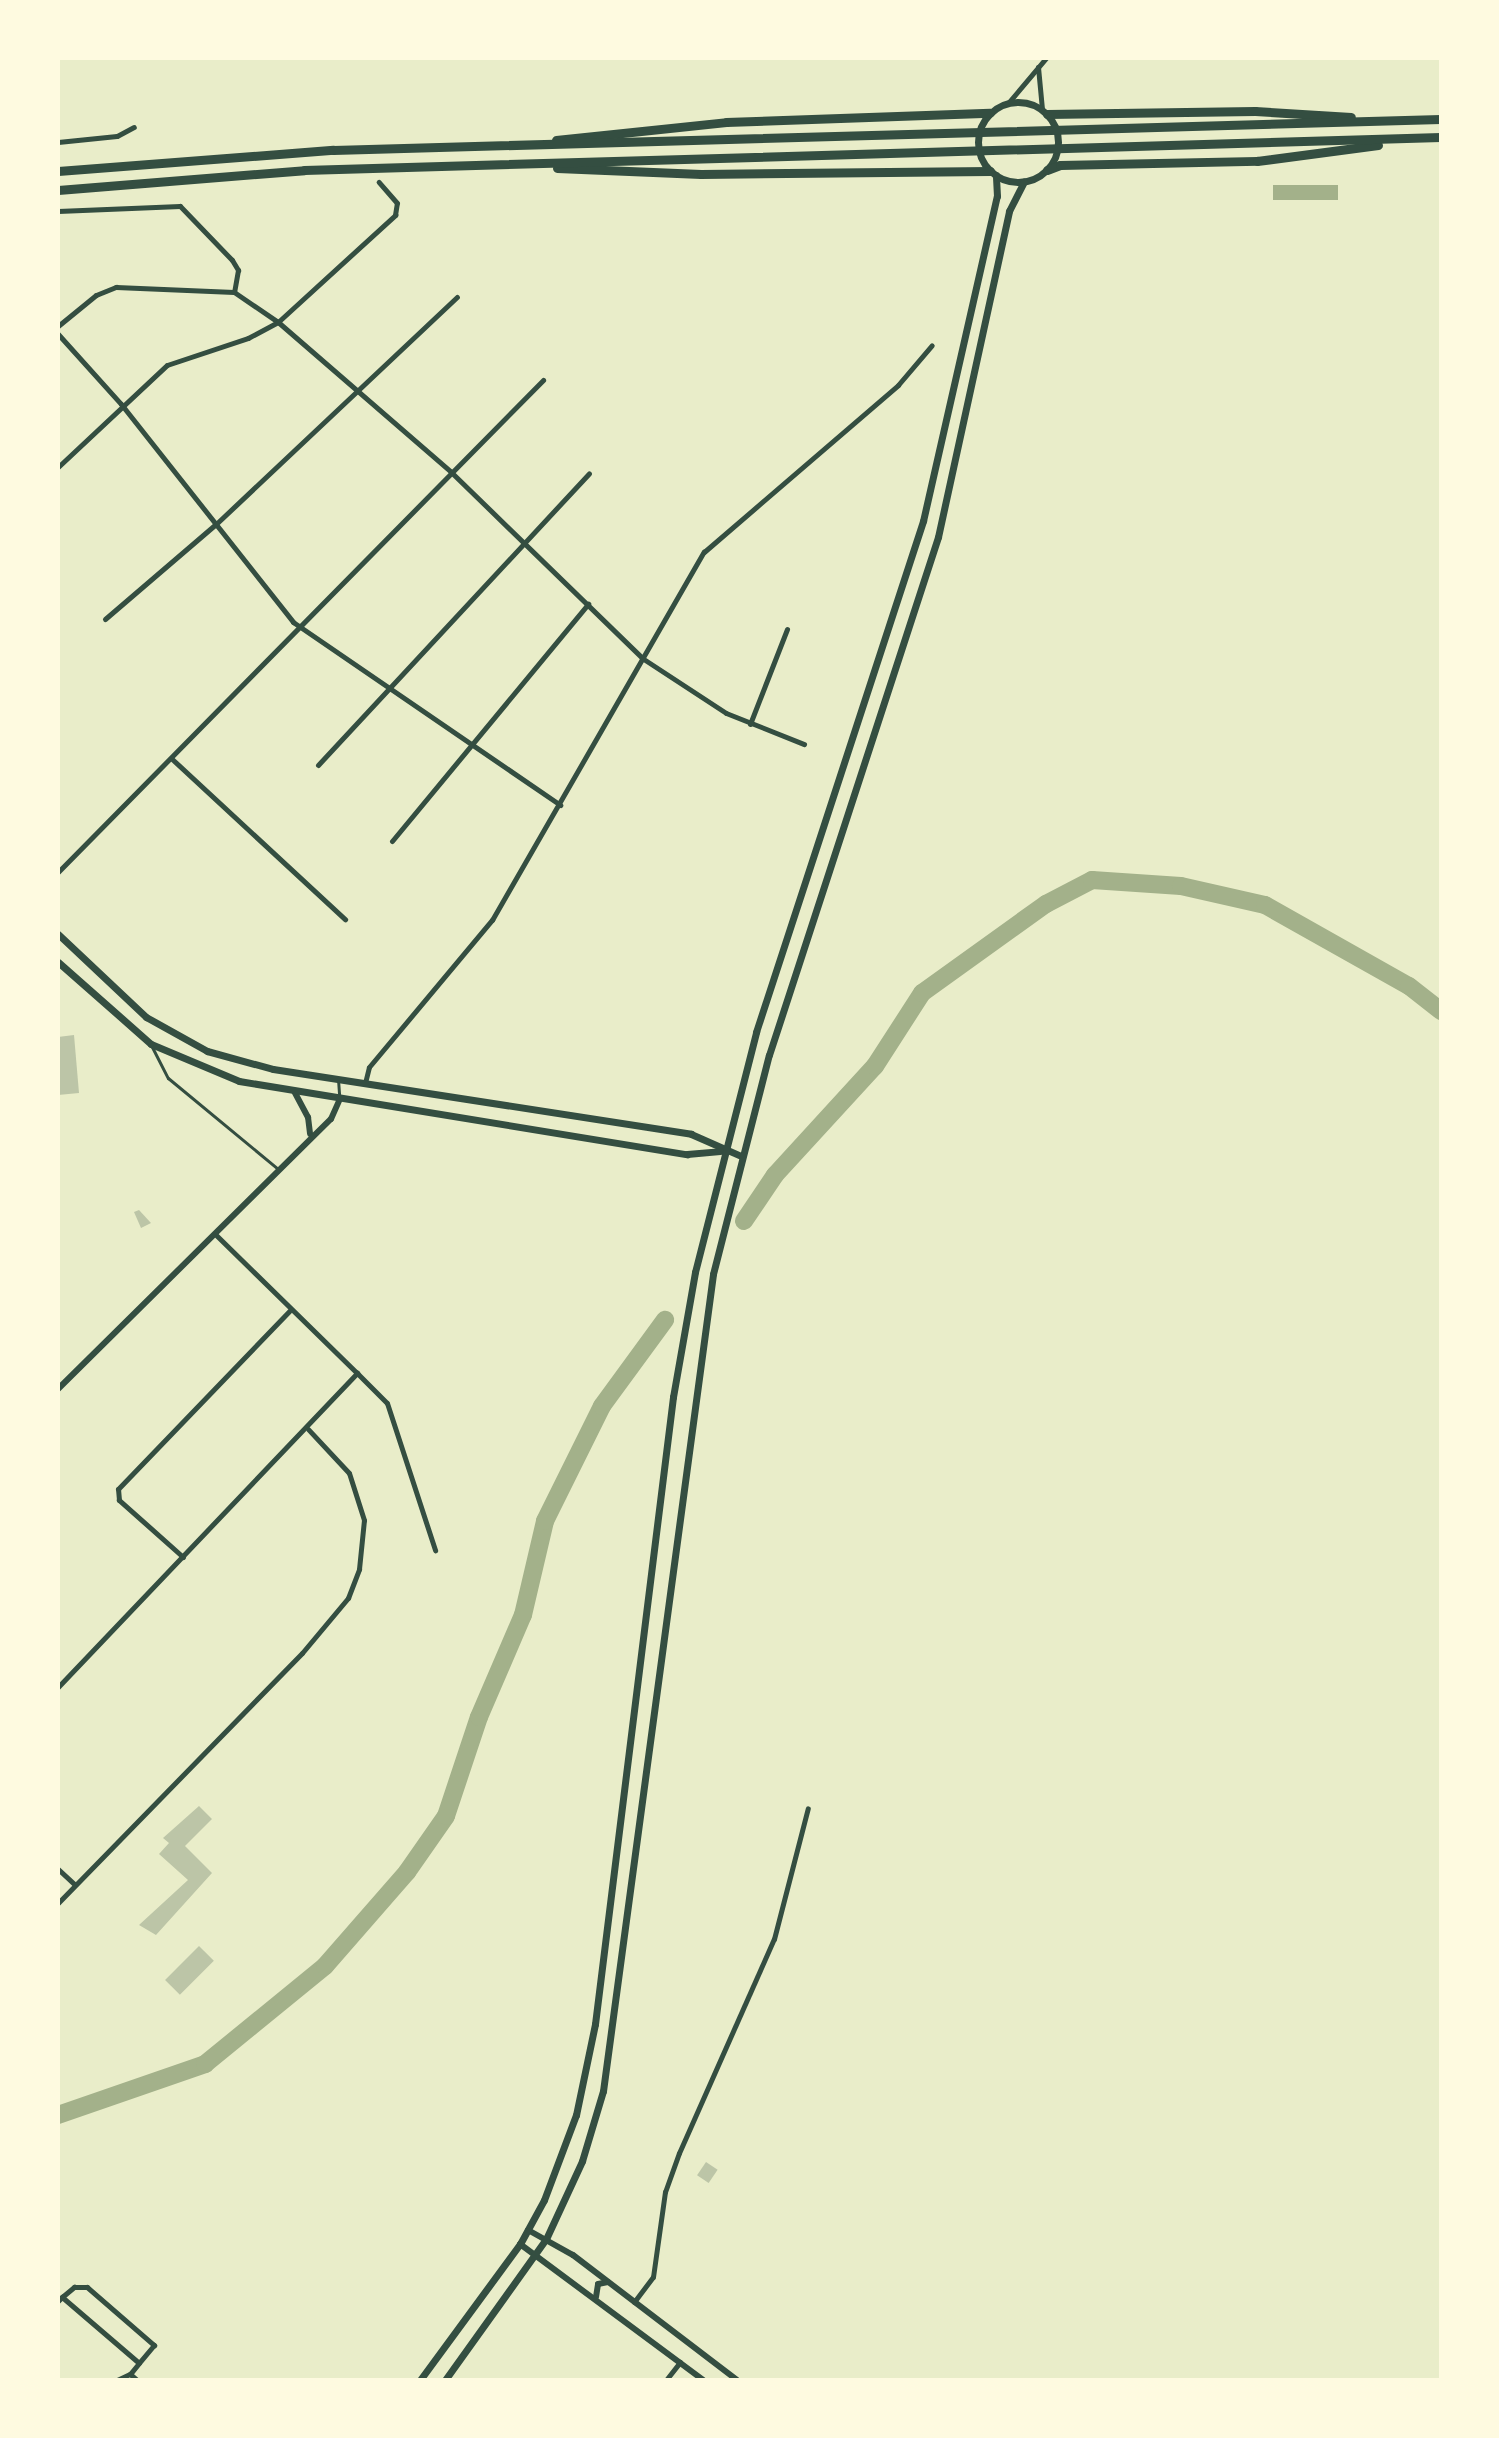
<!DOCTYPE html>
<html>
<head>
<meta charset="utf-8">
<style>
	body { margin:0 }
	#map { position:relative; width:1499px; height:2438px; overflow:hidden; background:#e9edc9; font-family:Quicksand,sans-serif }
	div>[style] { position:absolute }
	.water>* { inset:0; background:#a3b18a; transform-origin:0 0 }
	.river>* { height:18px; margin:-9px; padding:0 9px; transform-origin:9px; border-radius:9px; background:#a3b18a }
	.building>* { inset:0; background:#bcc5a7; transform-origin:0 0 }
	.service>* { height:3px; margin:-1.5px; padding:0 1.5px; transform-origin:1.5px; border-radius:1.5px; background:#344e41 }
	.minor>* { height:5px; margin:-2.5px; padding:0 2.5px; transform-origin:2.5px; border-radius:2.5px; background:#344e41 }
	.tertiary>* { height:6px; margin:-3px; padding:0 3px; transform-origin:3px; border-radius:3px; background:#344e41 }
	.secondary>* { height:7px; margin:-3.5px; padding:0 3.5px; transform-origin:3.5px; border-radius:3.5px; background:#344e41 }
	.secondary>.ring { margin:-3.5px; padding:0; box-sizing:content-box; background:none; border:7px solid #344e41; border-radius:50% }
	.trunk>* { height:9px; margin:-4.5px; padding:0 4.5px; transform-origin:4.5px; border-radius:4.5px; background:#344e41 }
	span { translate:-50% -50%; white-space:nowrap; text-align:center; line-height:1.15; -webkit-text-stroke:7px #fefae0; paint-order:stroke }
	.frame { position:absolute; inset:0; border:60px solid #fefae0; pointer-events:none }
</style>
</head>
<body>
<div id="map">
	<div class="water">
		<div style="left:1338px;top:185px;width:15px;height:65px;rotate:90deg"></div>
	</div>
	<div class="river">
		<div style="left:744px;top:1221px;width:55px;rotate:-56deg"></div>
		<div style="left:775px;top:1175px;width:148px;rotate:-47.5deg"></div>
		<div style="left:875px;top:1066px;width:87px;rotate:-57.2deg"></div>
		<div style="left:922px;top:993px;width:153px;rotate:-35.7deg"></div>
		<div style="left:1046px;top:904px;width:52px;rotate:-27.6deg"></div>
		<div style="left:1092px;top:880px;width:89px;rotate:3.9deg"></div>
		<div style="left:1181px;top:886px;width:86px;rotate:12.7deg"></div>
		<div style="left:1265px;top:905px;width:165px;rotate:29.4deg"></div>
		<div style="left:1409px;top:986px;width:41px;rotate:38deg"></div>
		<div style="left:58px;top:2115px;width:156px;rotate:-19.1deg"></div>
		<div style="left:205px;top:2064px;width:155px;rotate:-39.2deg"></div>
		<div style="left:325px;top:1966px;width:125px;rotate:-48.9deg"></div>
		<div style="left:407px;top:1872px;width:68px;rotate:-55.1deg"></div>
		<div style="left:446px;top:1816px;width:104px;rotate:-71.6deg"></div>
		<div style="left:479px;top:1717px;width:111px;rotate:-66.7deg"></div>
		<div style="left:523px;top:1615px;width:97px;rotate:-76.8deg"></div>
		<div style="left:545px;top:1521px;width:128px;rotate:-63.6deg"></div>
		<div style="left:602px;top:1406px;width:107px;rotate:-53.8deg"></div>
	</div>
	<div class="building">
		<div style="clip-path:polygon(74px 1035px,79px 1093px,58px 1095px,58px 1037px)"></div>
		<div style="clip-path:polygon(139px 1210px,151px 1223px,141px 1228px,134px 1212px)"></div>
		<div style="clip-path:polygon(199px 1806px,212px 1819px,185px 1846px,212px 1873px,156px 1935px,139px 1925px,188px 1880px,159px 1854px,169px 1843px,163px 1838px)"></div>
		<div style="left:199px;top:1946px;width:21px;height:48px;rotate:45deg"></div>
		<div style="left:706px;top:2162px;width:14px;height:16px;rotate:34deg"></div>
	</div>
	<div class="service">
		<div style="left:152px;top:1047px;width:35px;rotate:63deg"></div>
		<div style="left:168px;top:1078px;width:143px;rotate:39.6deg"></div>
		<div style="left:338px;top:1079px;width:16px;rotate:86deg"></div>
	</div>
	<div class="minor">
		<div style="left:1038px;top:67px;width:42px;rotate:84.6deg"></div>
		<div style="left:1008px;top:103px;width:59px;rotate:-49.8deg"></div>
		<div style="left:58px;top:142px;width:59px;rotate:-5.8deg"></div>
		<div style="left:117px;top:136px;width:19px;rotate:-28deg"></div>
		<div style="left:58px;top:211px;width:122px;rotate:-2.3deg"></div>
		<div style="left:180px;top:206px;width:75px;rotate:46.1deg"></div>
		<div style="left:232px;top:260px;width:12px;rotate:59deg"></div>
		<div style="left:238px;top:270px;width:22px;rotate:100deg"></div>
		<div style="left:58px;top:326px;width:49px;rotate:-39.2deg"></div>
		<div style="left:96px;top:295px;width:22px;rotate:-22deg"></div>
		<div style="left:116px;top:287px;width:118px;rotate:2.4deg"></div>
		<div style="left:234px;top:292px;width:53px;rotate:34.3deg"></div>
		<div style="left:278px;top:322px;width:229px;rotate:40.9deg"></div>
		<div style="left:451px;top:472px;width:267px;rotate:44.2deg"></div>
		<div style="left:642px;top:658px;width:100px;rotate:33.2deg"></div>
		<div style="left:726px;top:713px;width:84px;rotate:21.7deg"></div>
		<div style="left:58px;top:334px;width:94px;rotate:48deg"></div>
		<div style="left:121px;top:404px;width:278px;rotate:51.7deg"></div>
		<div style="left:293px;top:622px;width:324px;rotate:34.4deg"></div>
		<div style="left:58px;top:467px;width:149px;rotate:-43.1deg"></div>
		<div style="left:167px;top:365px;width:85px;rotate:-18.4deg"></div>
		<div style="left:248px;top:338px;width:34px;rotate:-28deg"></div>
		<div style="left:278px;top:322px;width:159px;rotate:-42.4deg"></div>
		<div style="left:395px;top:215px;width:12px;rotate:-81deg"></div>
		<div style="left:397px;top:203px;width:28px;rotate:-131deg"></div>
		<div style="left:105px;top:619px;width:146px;rotate:-40.6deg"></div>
		<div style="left:216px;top:524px;width:331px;rotate:-43.3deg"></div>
		<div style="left:750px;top:724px;width:102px;rotate:-68.7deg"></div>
		<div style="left:172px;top:759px;width:236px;rotate:42.8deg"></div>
		<div style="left:318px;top:765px;width:398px;rotate:-47.1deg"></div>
		<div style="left:392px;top:841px;width:308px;rotate:-50.4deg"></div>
		<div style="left:58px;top:872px;width:691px;rotate:-45.41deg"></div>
		<div style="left:365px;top:1083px;width:16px;rotate:-76deg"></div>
		<div style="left:369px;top:1067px;width:192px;rotate:-50.1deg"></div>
		<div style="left:492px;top:920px;width:425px;rotate:-60.1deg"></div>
		<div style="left:704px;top:552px;width:256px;rotate:-40.7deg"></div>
		<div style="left:898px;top:385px;width:52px;rotate:-49.6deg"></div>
		<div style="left:215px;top:1234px;width:199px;rotate:44.4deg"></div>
		<div style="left:183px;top:1557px;width:86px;rotate:-138.3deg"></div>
		<div style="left:119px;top:1500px;width:11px;rotate:-95deg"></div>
		<div style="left:118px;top:1489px;width:247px;rotate:-46.1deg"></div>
		<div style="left:58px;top:1687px;width:434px;rotate:-46.4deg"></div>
		<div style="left:357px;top:1373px;width:42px;rotate:45deg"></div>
		<div style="left:387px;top:1403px;width:155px;rotate:71.9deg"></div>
		<div style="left:58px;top:1869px;width:23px;rotate:43deg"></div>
		<div style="left:58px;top:1903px;width:349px;rotate:-45.7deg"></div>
		<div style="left:302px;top:1653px;width:72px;rotate:-50.1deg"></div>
		<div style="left:348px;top:1598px;width:31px;rotate:-69deg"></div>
		<div style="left:359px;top:1569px;width:49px;rotate:-84.2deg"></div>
		<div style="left:364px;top:1520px;width:49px;rotate:-107.7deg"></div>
		<div style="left:349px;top:1473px;width:60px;rotate:-133deg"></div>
		<div style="left:62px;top:2297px;width:16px;rotate:-40deg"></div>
		<div style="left:74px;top:2287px;width:13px"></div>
		<div style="left:87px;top:2287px;width:89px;rotate:40.9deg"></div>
		<div style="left:154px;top:2345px;width:23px;rotate:130deg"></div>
		<div style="left:58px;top:2301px;width:6px;rotate:-45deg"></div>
		<div style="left:62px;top:2297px;width:101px;rotate:40.6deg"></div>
		<div style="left:139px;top:2363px;width:14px;rotate:129deg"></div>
		<div style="left:130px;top:2374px;width:9px;rotate:41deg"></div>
		<div style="left:634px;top:2302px;width:31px;rotate:-53deg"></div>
		<div style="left:653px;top:2277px;width:86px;rotate:-82deg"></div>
		<div style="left:665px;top:2192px;width:41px;rotate:-70.3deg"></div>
		<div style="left:679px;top:2153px;width:234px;rotate:-66.1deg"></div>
		<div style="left:774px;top:1939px;width:135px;rotate:-75.5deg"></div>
		<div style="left:85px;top:2380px;width:14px"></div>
		<div style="left:117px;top:2380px;width:14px;rotate:-25deg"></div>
		<div style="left:666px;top:2380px;width:23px;rotate:-52deg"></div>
	</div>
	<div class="tertiary">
		<div style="left:294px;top:1091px;width:30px;rotate:62deg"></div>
		<div style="left:308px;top:1117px;width:17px;rotate:83deg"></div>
		<div style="left:58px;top:1389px;width:384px;rotate:-44.7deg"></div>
		<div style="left:331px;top:1119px;width:22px;rotate:-66deg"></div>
		<div style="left:528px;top:2230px;width:51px;rotate:29.1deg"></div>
		<div style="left:573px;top:2255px;width:206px;rotate:37.3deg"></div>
		<div style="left:520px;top:2244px;width:228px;rotate:36.6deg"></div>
		<div style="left:596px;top:2297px;width:13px;rotate:-81deg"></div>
		<div style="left:598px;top:2284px;width:10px;rotate:-11deg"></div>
	</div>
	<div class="secondary">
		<div class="ring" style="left:978px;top:102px;width:73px;height:73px"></div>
		<div style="left:58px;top:934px;width:121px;rotate:43.3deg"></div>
		<div style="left:146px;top:1017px;width:70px;rotate:29.1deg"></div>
		<div style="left:207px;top:1051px;width:68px;rotate:15.3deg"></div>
		<div style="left:273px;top:1069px;width:423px;rotate:8.8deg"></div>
		<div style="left:691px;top:1134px;width:55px;rotate:23.7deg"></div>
		<div style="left:58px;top:962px;width:124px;rotate:41.4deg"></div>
		<div style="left:151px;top:1044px;width:95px;rotate:22.8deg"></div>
		<div style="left:239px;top:1081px;width:454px;rotate:9.3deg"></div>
		<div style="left:687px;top:1154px;width:33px;rotate:-5deg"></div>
		<div style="left:420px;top:2380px;width:169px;rotate:-53.7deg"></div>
		<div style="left:520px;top:2244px;width:50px;rotate:-61.4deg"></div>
		<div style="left:544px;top:2200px;width:91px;rotate:-69.4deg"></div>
		<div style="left:576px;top:2115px;width:93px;rotate:-78.2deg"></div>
		<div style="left:595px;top:2024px;width:632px;rotate:-82.91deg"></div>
		<div style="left:673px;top:1397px;width:127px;rotate:-80deg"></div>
		<div style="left:695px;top:1272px;width:248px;rotate:-75.7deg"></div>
		<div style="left:756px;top:1032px;width:538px;rotate:-71.9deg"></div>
		<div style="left:923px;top:521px;width:333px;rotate:-77.2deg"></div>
		<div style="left:997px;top:196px;width:21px;rotate:-93deg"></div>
		<div style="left:445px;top:2380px;width:173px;rotate:-54.4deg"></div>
		<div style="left:546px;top:2239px;width:86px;rotate:-65.2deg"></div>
		<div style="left:582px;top:2161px;width:73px;rotate:-73.3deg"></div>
		<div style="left:603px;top:2091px;width:824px;rotate:-82.33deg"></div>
		<div style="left:713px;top:1274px;width:226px;rotate:-75.7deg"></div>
		<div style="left:769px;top:1055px;width:545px;rotate:-71.93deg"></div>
		<div style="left:938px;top:537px;width:334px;rotate:-77.7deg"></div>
		<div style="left:1009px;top:211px;width:33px;rotate:-63deg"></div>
	</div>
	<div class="trunk">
		<div style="left:1047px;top:114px;width:208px;rotate:-0.8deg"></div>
		<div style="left:1255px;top:111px;width:96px;rotate:3.6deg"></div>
		<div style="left:556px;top:140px;width:171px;rotate:-6deg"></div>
		<div style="left:726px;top:122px;width:264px;rotate:-2deg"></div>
		<div style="left:557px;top:168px;width:144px;rotate:2.4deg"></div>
		<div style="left:701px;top:174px;width:289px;rotate:-0.6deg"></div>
		<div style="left:1047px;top:170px;width:14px;rotate:-21deg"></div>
		<div style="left:1060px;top:165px;width:197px;rotate:-1.2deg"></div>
		<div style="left:1257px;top:161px;width:122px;rotate:-7.5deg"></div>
		<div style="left:58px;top:171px;width:276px;rotate:-4.4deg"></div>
		<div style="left:333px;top:150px;width:1108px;rotate:-1.6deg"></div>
		<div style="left:58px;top:190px;width:247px;rotate:-4.6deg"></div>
		<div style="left:304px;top:170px;width:1137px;rotate:-1.66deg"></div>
	</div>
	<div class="frame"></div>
</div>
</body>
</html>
